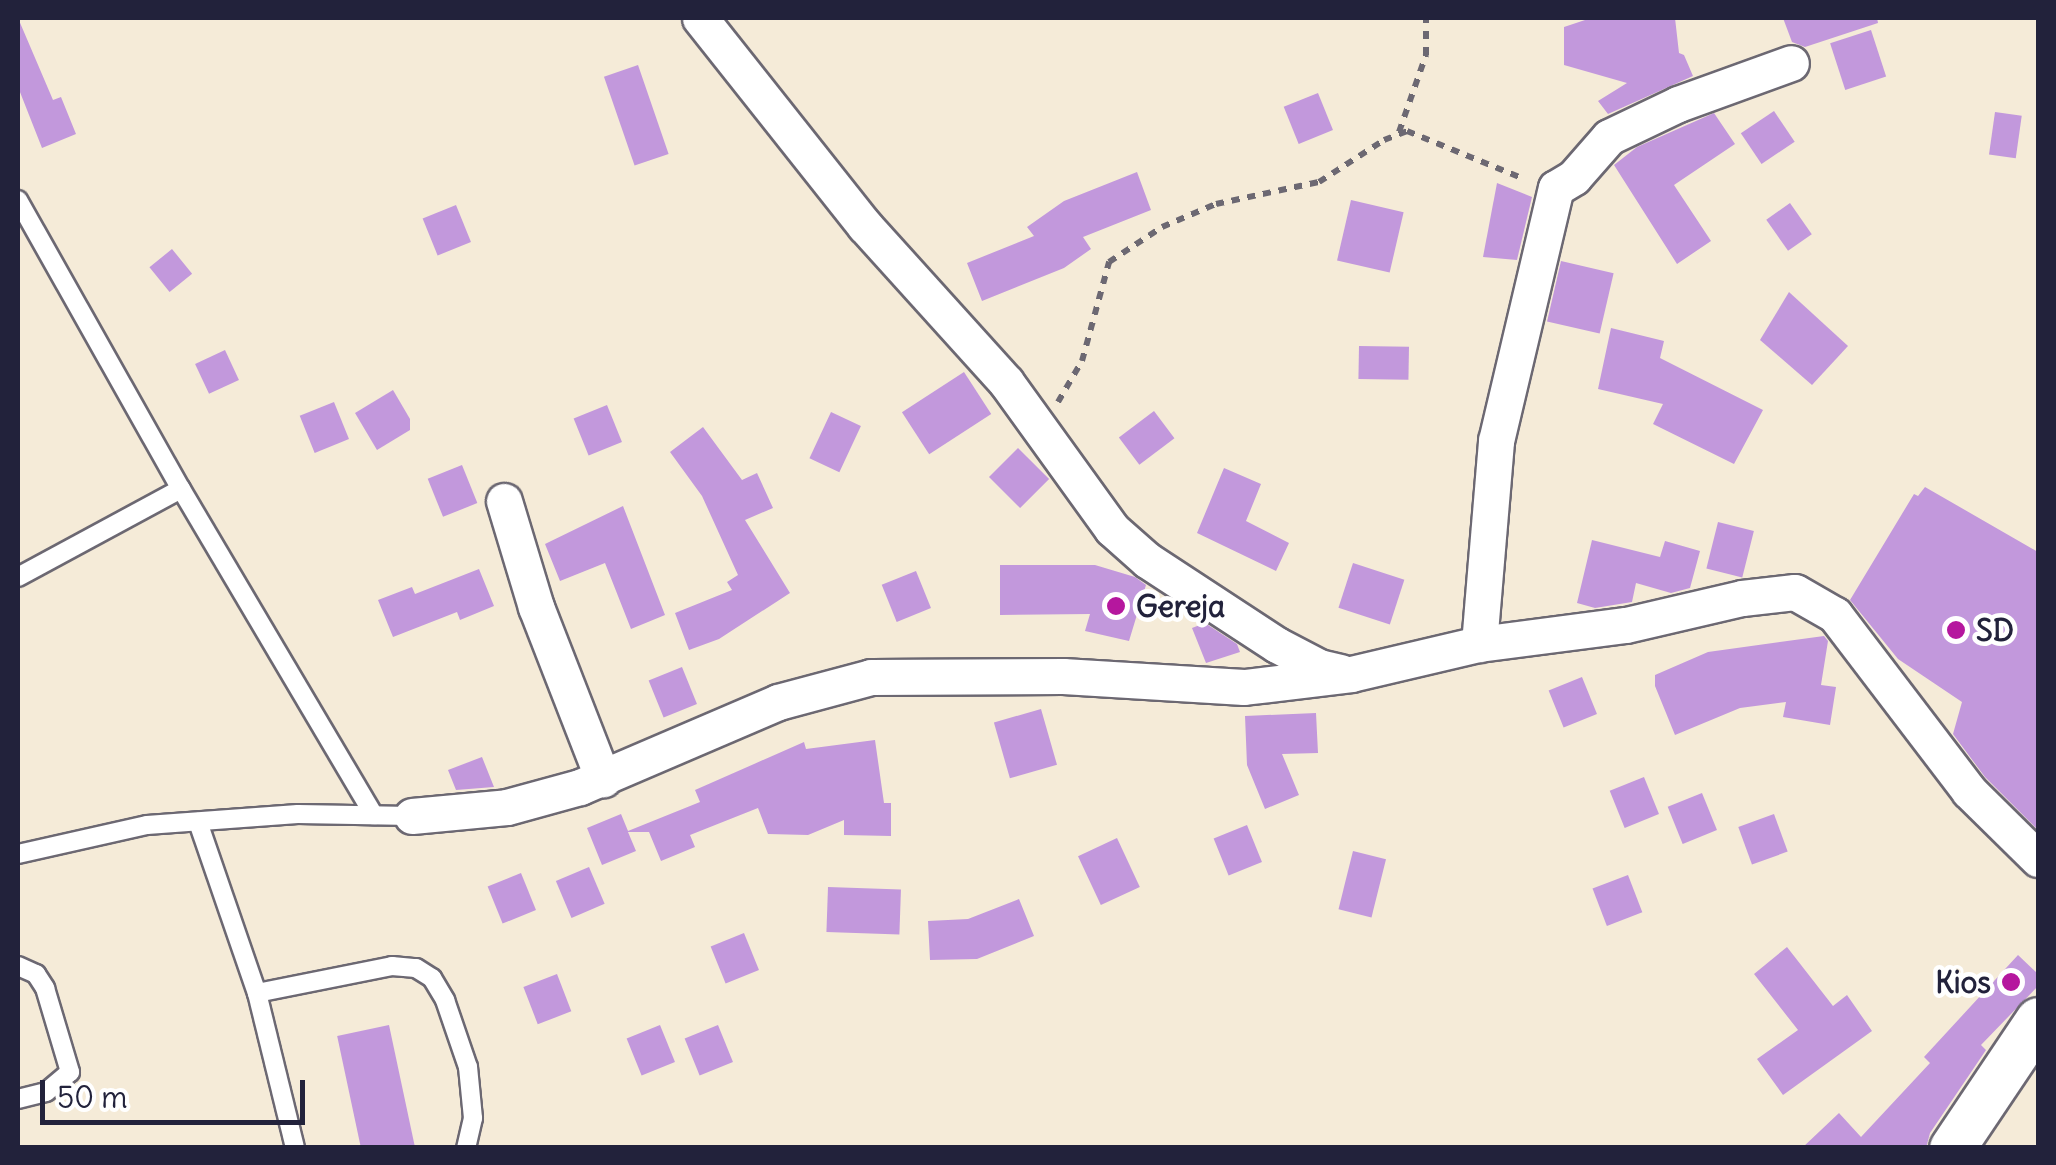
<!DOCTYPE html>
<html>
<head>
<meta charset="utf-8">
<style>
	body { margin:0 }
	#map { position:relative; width:2056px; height:1165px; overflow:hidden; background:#f5ebd8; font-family:Delius,sans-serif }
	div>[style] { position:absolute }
	.building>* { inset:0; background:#c298dc; transform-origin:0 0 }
	.path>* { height:6px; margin-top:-3px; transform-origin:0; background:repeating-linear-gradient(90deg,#6c6872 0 8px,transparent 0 16px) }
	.roads { filter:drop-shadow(2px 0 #6c6872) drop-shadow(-2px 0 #6c6872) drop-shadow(0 2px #6c6872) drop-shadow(0 -2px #6c6872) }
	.service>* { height:18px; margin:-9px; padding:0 9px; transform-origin:9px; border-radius:9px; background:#fff }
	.minor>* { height:35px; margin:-17.5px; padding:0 17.5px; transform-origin:17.5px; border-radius:17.5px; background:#fff }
	.tertiary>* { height:45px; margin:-22.5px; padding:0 22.5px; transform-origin:22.5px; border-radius:22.5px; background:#fff }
	.dots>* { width:28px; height:28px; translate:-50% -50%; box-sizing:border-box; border:5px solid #fff; border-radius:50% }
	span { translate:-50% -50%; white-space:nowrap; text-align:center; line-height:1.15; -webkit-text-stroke:9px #fff; paint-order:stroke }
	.poi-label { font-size:30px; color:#22223b; font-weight:700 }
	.left { translate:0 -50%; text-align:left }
	.right { translate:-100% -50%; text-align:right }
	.frame { position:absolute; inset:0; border:20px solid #22223b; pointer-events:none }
	.scale { position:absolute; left:40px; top:1080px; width:265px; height:45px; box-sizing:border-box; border:5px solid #22223b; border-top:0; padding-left:12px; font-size:30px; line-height:35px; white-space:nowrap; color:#22223b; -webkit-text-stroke:8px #fff; paint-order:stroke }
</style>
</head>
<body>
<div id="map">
	<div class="building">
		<div style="clip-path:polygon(18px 18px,53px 100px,61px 97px,76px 134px,42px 148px,18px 87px)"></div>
		<div style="clip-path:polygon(1591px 18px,1675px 18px,1679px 53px,1684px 55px,1693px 76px,1608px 114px,1598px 101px,1627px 83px,1564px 65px,1564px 27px)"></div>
		<div style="clip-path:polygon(1783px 18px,1877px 18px,1878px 23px,1805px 47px,1792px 42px)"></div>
		<div style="left:1871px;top:30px;width:49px;height:43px;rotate:72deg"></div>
		<div style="left:638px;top:65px;width:94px;height:36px;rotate:71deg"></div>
		<div style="left:1318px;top:93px;width:40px;height:37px;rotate:68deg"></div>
		<div style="left:1774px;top:111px;width:37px;height:40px;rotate:56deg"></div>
		<div style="left:1995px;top:112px;width:27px;height:43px;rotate:8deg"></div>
		<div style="clip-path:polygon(1714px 113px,1735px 144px,1674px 185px,1711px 241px,1677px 264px,1614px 165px,1637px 147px)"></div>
		<div style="clip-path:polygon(1137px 172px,1151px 210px,1083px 237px,1091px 249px,1064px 268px,982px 301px,967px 263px,1034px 236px,1027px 227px,1064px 201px)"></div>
		<div style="clip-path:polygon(1497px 183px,1532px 197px,1517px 260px,1483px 257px)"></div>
		<div style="left:1351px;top:200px;width:54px;height:62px;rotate:13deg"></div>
		<div style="left:1790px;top:203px;width:38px;height:29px;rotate:55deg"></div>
		<div style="left:456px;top:205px;width:40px;height:36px;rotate:68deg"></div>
		<div style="left:172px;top:249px;width:32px;height:29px;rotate:51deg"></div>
		<div style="left:1561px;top:261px;width:54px;height:62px;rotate:13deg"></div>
		<div style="clip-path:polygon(1789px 292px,1848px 346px,1812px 385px,1760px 340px)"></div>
		<div style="clip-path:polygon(1611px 328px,1664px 341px,1660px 358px,1763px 410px,1734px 464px,1653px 424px,1663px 404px,1598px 389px)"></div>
		<div style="left:1359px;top:346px;width:50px;height:33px;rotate:1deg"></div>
		<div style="left:225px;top:350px;width:33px;height:33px;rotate:65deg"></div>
		<div style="left:964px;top:372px;width:50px;height:74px;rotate:57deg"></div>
		<div style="clip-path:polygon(393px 390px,410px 419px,410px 430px,377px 450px,355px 413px)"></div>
		<div style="left:334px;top:402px;width:40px;height:37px;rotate:68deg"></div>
		<div style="left:607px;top:405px;width:40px;height:36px;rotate:68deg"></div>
		<div style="left:1154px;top:411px;width:34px;height:44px;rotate:53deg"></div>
		<div style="left:831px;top:412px;width:33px;height:51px;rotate:25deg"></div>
		<div style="clip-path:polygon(703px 427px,742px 480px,757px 473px,773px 508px,745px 520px,790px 593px,719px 639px,689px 650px,675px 613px,732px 590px,727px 582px,738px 575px,702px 496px,670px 452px)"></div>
		<div style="left:1018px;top:448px;width:44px;height:41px;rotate:45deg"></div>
		<div style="left:462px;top:465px;width:41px;height:37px;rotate:68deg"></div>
		<div style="clip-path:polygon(1224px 468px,1261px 484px,1246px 521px,1289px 543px,1276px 571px,1197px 533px)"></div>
		<div style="clip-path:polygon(1925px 487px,2038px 552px,2038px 830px,1985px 777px,1953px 734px,1962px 702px,1898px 659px,1850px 600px,1914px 494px,1918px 496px)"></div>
		<div style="clip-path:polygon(623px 506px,665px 615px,631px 629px,605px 563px,560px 581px,545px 544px)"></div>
		<div style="left:1718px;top:522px;width:37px;height:48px;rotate:14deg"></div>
		<div style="clip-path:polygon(1592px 540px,1660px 557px,1665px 541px,1700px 551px,1690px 588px,1671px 593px,1636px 583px,1632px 602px,1595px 608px,1577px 603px)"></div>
		<div style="left:1353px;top:563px;width:54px;height:47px;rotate:18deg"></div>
		<div style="clip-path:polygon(1000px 565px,1095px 565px,1135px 577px,1146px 585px,1129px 641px,1085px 631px,1090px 614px,1000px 615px)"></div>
		<div style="clip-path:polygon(479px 569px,494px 606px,460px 620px,457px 612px,393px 637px,378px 600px,412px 587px,415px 594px)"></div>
		<div style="left:916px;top:571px;width:40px;height:37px;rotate:68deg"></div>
		<div style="clip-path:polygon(1205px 623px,1237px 644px,1240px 652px,1206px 663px,1192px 628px)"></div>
		<div style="clip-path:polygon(1824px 636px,1828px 641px,1821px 685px,1836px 687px,1830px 725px,1783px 717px,1786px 702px,1740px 708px,1675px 735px,1655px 686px,1655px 675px,1708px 652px)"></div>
		<div style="left:682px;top:667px;width:40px;height:36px;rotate:68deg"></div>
		<div style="left:1582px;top:677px;width:40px;height:36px;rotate:68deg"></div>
		<div style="left:1041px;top:709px;width:58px;height:49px;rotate:74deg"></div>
		<div style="clip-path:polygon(1316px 713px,1318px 753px,1282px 754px,1299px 795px,1265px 809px,1247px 765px,1245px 716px)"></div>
		<div style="clip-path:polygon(875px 740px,884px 803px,891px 803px,891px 836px,844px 835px,844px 820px,808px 835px,768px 834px,758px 808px,690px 835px,695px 847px,661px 861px,649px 832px,628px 832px,636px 851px,602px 865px,587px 828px,621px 814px,628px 831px,700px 802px,695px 790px,804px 742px,806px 749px)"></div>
		<div style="clip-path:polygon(482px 757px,494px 787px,456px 790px,448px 770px)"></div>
		<div style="left:1644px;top:777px;width:40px;height:37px;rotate:68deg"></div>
		<div style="left:1702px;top:793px;width:40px;height:37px;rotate:68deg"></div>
		<div style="left:1774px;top:814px;width:40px;height:38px;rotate:70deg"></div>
		<div style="left:1247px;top:825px;width:40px;height:36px;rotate:68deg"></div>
		<div style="left:1117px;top:838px;width:54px;height:43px;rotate:65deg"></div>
		<div style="left:1353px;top:851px;width:34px;height:60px;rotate:14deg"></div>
		<div style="left:589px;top:867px;width:40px;height:36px;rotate:67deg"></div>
		<div style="left:521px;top:873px;width:40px;height:36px;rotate:68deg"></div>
		<div style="left:1628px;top:875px;width:40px;height:38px;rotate:69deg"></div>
		<div style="left:828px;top:887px;width:73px;height:45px;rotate:2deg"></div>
		<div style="clip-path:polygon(1019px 899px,1034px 936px,977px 959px,930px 960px,928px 921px,968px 919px)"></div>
		<div style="left:744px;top:933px;width:40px;height:36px;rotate:68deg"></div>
		<div style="clip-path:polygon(1787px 947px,1833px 1006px,1847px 995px,1872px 1031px,1783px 1095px,1757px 1059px,1798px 1030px,1754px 974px)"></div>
		<div style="clip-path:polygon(2018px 955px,2038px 974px,2038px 986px,1981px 1045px,1986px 1050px,1930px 1133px,1926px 1148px,1802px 1148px,1839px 1113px,1861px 1137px,1930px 1063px,1924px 1057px)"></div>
		<div style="left:557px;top:974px;width:40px;height:36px;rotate:69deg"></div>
		<div style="left:389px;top:1025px;width:126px;height:53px;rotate:78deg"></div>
		<div style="left:660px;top:1025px;width:40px;height:36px;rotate:68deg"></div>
		<div style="left:718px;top:1025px;width:40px;height:36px;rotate:68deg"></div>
	</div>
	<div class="path">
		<div style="left:1399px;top:132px;width:82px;rotate:-70.7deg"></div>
		<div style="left:1426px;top:55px;width:37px;rotate:-90deg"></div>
		<div style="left:1058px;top:402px;width:48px;rotate:-59.7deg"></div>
		<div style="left:1082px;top:361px;width:103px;rotate:-74.7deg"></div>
		<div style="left:1109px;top:262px;width:64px;rotate:-33.4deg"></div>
		<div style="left:1162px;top:227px;width:59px;rotate:-23.1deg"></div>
		<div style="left:1216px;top:204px;width:105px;rotate:-12.1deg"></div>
		<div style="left:1319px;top:182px;width:77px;rotate:-32.9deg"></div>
		<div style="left:1384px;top:140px;width:25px;rotate:-21deg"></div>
		<div style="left:1407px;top:131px;width:126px;rotate:22.3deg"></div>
	</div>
	<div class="roads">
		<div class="service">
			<div style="left:18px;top:200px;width:332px;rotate:60.6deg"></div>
			<div style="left:181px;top:489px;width:379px;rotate:59.4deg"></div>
			<div style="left:18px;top:577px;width:185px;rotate:-28.4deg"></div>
			<div style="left:198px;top:822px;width:181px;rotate:71deg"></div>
			<div style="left:257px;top:993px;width:160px;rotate:76.2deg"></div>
			<div style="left:18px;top:854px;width:132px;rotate:-12.7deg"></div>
			<div style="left:147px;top:825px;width:151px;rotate:-4.2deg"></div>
			<div style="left:298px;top:814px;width:114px;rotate:1deg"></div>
			<div style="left:18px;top:966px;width:20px;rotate:24deg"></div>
			<div style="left:36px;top:974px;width:17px;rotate:57deg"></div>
			<div style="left:45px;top:988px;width:88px;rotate:73.4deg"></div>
			<div style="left:70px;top:1072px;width:31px;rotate:140deg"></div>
			<div style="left:46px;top:1092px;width:29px;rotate:166deg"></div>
			<div style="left:257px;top:993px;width:138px;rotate:-11.3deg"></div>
			<div style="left:392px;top:966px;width:24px;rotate:5deg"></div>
			<div style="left:416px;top:968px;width:19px;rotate:32deg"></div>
			<div style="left:432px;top:978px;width:26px;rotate:59deg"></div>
			<div style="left:445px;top:1000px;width:71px;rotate:71.1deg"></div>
			<div style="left:468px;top:1067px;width:51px;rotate:84.4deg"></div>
			<div style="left:473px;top:1118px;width:31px;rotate:103deg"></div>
		</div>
		<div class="minor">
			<div style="left:700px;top:18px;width:265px;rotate:51.6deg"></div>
			<div style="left:865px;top:226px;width:210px;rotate:47.9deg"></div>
			<div style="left:1006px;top:382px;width:181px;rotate:54.2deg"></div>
			<div style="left:1112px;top:529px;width:47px;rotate:41.5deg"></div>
			<div style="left:1147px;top:560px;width:155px;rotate:33.2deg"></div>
			<div style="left:1277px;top:645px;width:47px;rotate:27.6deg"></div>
			<div style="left:1319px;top:667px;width:22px;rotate:13deg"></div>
			<div style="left:504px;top:501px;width:111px;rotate:73.2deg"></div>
			<div style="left:536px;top:607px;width:185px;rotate:68.7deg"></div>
			<div style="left:1479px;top:644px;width:204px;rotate:-85.2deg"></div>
			<div style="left:1496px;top:441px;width:260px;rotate:-76.7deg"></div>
			<div style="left:1556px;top:188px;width:21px;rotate:-31deg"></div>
			<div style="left:1574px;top:177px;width:53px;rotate:-48.8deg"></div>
			<div style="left:1609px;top:137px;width:76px;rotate:-25.6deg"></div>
			<div style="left:1678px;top:104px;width:120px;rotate:-19.9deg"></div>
			<div style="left:412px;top:816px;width:95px;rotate:-5.4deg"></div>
			<div style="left:507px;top:807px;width:76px;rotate:-15.3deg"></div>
			<div style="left:580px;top:787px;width:215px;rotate:-23.2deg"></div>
			<div style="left:778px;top:702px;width:96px;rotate:-15deg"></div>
			<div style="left:871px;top:677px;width:192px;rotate:-0.3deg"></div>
			<div style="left:1063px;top:676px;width:181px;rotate:3.5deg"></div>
			<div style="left:1244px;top:687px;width:108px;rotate:-6.9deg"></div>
			<div style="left:1351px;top:674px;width:131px;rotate:-13.2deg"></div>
			<div style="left:1479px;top:644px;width:148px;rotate:-7.4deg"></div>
			<div style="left:1626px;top:625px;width:119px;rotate:-13.1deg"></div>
			<div style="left:1742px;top:598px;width:53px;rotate:-6.5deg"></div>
			<div style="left:1795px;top:592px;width:46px;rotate:29.9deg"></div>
			<div style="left:1835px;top:615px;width:221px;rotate:52.7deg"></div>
			<div style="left:1969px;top:791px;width:97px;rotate:44.6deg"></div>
		</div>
		<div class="tertiary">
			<div style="left:1952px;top:1148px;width:154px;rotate:-56.1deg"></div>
		</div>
	</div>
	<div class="dots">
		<div style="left:1116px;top:606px;background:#b5179e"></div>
		<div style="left:1956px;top:630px;background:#b5179e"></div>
		<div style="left:2011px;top:982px;background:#b5179e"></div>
	</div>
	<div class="poi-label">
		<span class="left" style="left:1136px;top:606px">Gereja</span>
		<span class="left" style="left:1976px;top:630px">SD</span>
		<span class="right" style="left:1991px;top:982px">Kios</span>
	</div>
	<div class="frame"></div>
	<div class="scale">50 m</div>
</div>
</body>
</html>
